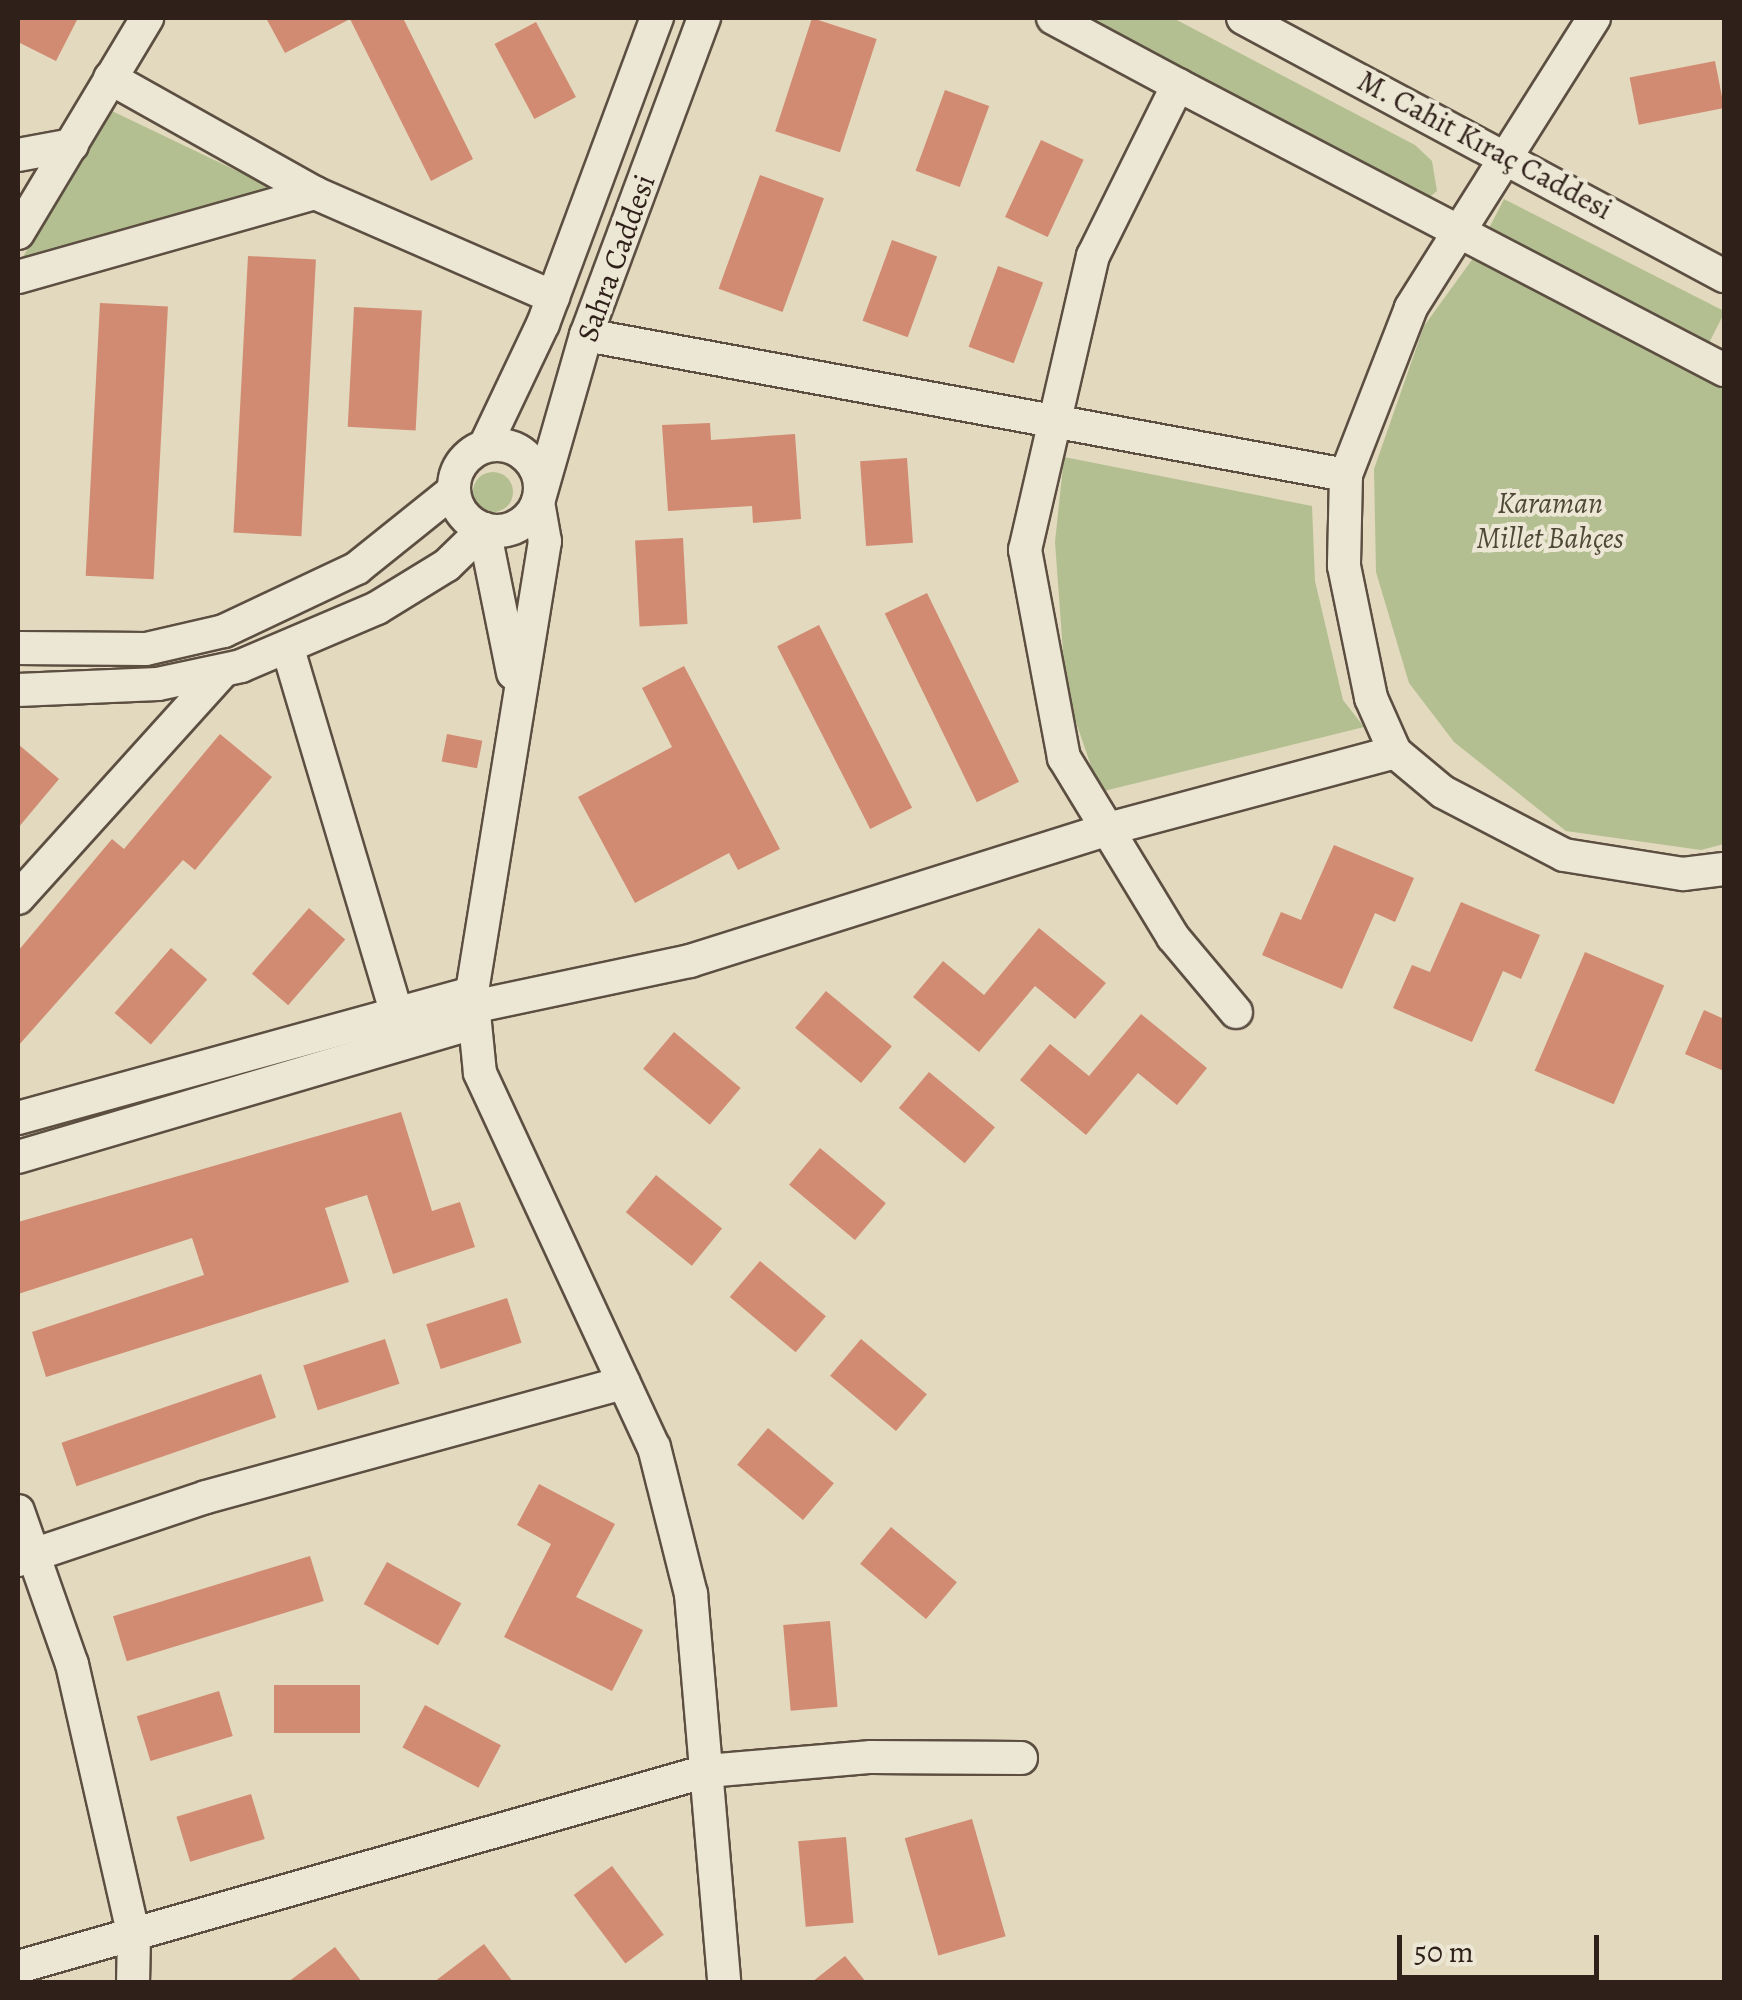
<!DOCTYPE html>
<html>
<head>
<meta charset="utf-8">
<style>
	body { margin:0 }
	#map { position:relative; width:1742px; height:2000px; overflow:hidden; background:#e2d9be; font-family:Alegreya,serif }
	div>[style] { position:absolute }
	.green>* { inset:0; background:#b4bf91; transform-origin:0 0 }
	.round { border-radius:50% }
	.building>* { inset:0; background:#d18b72; transform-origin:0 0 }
	.roads { filter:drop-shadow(2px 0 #5c4f42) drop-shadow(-2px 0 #5c4f42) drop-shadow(0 2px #5c4f42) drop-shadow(0 -2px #5c4f42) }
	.minor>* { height:32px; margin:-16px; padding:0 16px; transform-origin:16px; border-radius:16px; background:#ece6d5 }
	.minor>.ring { margin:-16px; padding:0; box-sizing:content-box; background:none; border:32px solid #ece6d5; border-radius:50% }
	span { translate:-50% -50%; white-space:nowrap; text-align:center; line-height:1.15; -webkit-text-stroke:8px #ece6d5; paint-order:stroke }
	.street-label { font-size:30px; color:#2f2119 }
	.park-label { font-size:30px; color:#504837; font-style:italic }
	.frame { position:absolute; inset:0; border:20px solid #2f2119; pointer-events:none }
	.scale { position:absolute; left:1397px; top:1935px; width:202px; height:45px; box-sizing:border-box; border:5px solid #2f2119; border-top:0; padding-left:12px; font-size:30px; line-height:35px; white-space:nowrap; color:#2f2119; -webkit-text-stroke:8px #ece6d5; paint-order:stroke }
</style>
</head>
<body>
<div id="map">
	<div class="green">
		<div style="clip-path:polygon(1077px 18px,1173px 18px,1415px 145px,1432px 161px,1437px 191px,1426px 200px)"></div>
		<div style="clip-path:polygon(112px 111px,277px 190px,21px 260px)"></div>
		<div style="left:1504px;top:199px;width:248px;height:38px;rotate:27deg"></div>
		<div style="clip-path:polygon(1474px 257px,1724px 382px,1724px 844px,1701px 850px,1566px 831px,1454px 742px,1409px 683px,1376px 572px,1374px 469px,1424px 326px)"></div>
		<div style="clip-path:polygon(1064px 457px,1312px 506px,1315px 581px,1343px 700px,1364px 727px,1100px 792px,1066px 693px,1055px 542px)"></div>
		<div class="round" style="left:473px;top:472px;width:40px;height:40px"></div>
	</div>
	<div class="building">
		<div style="clip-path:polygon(18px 18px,78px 18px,56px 61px,18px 42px)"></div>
		<div style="clip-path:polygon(266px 18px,403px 18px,473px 159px,431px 181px,350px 19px,285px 53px)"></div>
		<div style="left:812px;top:18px;width:68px;height:119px;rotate:18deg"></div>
		<div style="left:536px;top:22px;width:85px;height:47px;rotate:62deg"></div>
		<div style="left:1715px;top:61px;width:48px;height:87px;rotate:79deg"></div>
		<div style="left:945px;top:90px;width:47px;height:86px;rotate:20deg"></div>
		<div style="left:1041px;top:140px;width:47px;height:85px;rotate:25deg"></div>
		<div style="left:760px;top:175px;width:68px;height:121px;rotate:20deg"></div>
		<div style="left:892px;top:240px;width:48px;height:86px;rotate:20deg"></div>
		<div style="left:248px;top:256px;width:68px;height:277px;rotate:3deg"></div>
		<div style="left:998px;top:266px;width:48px;height:86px;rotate:20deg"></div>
		<div style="left:100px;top:303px;width:68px;height:273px;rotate:3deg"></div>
		<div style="left:354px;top:307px;width:68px;height:120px;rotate:3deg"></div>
		<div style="clip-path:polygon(710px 423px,711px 440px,795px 434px,801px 519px,753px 523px,752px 506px,668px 511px,662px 425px)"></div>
		<div style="left:907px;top:458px;width:85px;height:47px;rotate:86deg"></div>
		<div style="left:683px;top:538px;width:86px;height:48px;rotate:87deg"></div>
		<div style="left:927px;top:593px;width:210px;height:47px;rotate:64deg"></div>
		<div style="left:819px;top:625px;width:205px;height:47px;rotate:63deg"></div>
		<div style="clip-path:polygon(684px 666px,780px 849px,738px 870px,729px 853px,635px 903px,578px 797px,672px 747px,642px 688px)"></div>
		<div style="clip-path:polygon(220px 734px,272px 777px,195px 870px,183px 860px,18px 1046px,18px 951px,112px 839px,124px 849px)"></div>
		<div style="left:447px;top:734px;width:36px;height:28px;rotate:11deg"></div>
		<div style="clip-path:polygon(18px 744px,59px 779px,18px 828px)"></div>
		<div style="clip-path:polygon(1334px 845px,1414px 878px,1395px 922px,1375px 913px,1342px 989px,1262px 955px,1281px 912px,1301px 920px)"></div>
		<div style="clip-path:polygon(1461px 902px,1540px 935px,1521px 979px,1503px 971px,1472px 1042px,1393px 1008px,1412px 965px,1430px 972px)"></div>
		<div style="left:309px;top:908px;width:48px;height:87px;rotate:41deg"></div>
		<div style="clip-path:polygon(1039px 928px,1106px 983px,1075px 1019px,1035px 986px,979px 1052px,913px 997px,943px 961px,984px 995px)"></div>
		<div style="left:171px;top:948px;width:48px;height:86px;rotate:41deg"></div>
		<div style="left:1585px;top:952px;width:86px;height:129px;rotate:23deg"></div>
		<div style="left:826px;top:991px;width:86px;height:48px;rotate:40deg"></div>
		<div style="clip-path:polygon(1704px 1010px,1724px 1019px,1724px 1071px,1685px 1054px)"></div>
		<div style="clip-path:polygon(1141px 1014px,1207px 1068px,1177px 1105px,1138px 1073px,1086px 1135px,1020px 1080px,1050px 1044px,1089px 1076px)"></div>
		<div style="left:674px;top:1032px;width:87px;height:48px;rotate:40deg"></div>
		<div style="left:929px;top:1072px;width:86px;height:47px;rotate:40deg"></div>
		<div style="clip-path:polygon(401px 1112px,432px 1211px,460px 1202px,475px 1247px,393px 1274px,367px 1195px,325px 1208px,349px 1282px,46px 1377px,32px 1332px,204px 1275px,192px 1238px,18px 1294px,18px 1222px)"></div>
		<div style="left:820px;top:1148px;width:86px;height:48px;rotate:40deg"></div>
		<div style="left:656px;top:1175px;width:85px;height:48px;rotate:39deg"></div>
		<div style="left:760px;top:1261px;width:86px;height:47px;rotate:40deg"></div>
		<div style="left:507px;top:1298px;width:47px;height:85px;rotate:72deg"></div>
		<div style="left:385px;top:1339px;width:47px;height:86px;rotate:72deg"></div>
		<div style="left:861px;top:1339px;width:86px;height:48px;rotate:40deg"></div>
		<div style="left:261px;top:1374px;width:46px;height:211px;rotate:71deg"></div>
		<div style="left:768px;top:1428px;width:86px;height:48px;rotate:40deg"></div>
		<div style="clip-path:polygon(539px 1484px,615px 1524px,576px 1597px,643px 1630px,612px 1691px,504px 1637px,551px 1544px,517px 1525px)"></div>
		<div style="left:891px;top:1527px;width:86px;height:48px;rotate:40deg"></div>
		<div style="left:310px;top:1556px;width:47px;height:206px;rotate:73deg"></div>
		<div style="left:387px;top:1562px;width:85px;height:48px;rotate:29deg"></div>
		<div style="left:830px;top:1621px;width:86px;height:47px;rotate:85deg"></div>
		<div style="left:274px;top:1685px;width:86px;height:48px"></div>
		<div style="left:219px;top:1691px;width:47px;height:86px;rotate:73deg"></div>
		<div style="left:425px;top:1705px;width:86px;height:48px;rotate:28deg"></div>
		<div style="left:251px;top:1794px;width:47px;height:78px;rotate:73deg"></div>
		<div style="left:972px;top:1819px;width:122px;height:70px;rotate:74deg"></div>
		<div style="left:846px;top:1837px;width:86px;height:48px;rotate:85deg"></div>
		<div style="left:612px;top:1866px;width:86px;height:48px;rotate:53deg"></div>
		<div style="clip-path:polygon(484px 1944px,513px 1982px,434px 1982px)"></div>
		<div style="clip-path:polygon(335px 1947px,362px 1982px,288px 1982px)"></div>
		<div style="clip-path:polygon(845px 1956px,866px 1982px,812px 1982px)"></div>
	</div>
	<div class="roads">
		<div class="minor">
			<div style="left:704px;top:18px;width:338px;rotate:110.4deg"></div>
			<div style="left:586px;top:335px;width:174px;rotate:106deg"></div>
			<div style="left:538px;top:502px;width:40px;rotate:80deg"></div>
			<div style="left:545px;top:541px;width:458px;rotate:99.2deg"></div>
			<div style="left:472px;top:993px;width:80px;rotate:84.3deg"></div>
			<div style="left:480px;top:1073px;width:412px;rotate:65.1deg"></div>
			<div style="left:654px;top:1447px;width:152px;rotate:75.9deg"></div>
			<div style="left:691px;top:1594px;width:389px;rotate:85.1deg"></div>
			<div style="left:1053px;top:18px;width:142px;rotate:28.2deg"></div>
			<div style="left:1243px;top:18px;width:546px;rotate:28.21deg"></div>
			<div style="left:1594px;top:18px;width:343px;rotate:122.3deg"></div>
			<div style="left:1411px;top:308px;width:179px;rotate:111.3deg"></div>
			<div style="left:1346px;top:475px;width:91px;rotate:91.3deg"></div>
			<div style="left:1344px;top:566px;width:135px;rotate:78.4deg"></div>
			<div style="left:1371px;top:698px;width:59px;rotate:66deg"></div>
			<div style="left:1395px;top:752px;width:62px;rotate:39.8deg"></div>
			<div style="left:1443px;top:792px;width:136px;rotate:27.5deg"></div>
			<div style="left:1564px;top:855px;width:121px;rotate:9.1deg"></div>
			<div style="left:1683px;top:874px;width:41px;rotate:-7deg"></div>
			<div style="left:110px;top:78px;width:235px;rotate:29.3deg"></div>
			<div style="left:18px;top:155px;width:55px;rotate:-10.5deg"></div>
			<div style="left:18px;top:233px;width:251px;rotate:-59deg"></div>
			<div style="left:18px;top:277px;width:309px;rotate:-15.8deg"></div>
			<div style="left:315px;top:193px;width:260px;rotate:23.6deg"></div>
			<div style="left:586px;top:335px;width:773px;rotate:10.44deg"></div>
			<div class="ring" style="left:454px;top:445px;width:54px;height:54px"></div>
			<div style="left:485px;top:446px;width:135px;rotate:-64.6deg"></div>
			<div style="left:543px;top:324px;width:327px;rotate:-69.6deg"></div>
			<div style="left:484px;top:529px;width:147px;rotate:78.6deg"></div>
			<div style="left:18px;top:648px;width:128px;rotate:0.4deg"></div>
			<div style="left:146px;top:649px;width:80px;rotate:-13deg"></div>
			<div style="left:224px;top:631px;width:147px;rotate:-25.3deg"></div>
			<div style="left:357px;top:568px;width:123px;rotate:-38.7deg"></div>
			<div style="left:288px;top:649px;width:386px;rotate:73.4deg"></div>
			<div style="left:18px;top:690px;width:140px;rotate:-2.5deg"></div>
			<div style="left:158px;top:684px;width:85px;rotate:-12.2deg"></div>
			<div style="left:241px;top:666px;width:148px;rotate:-23.1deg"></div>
			<div style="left:377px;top:608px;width:82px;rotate:-31.6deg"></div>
			<div style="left:447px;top:565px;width:52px;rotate:-44.2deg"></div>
			<div style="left:18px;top:898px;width:304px;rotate:-47.9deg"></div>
			<div style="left:472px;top:1007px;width:223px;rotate:-11.9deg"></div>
			<div style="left:690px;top:961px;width:438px;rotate:-17.5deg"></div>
			<div style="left:1108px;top:829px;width:297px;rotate:-15deg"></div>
			<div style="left:1236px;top:1012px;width:98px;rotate:-130deg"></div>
			<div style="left:1173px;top:937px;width:210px;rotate:-121.3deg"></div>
			<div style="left:1064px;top:758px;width:212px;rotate:-100.6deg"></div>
			<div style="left:1025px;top:550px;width:302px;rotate:-77deg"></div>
			<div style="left:1093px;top:256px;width:191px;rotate:-63.6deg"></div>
			<div style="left:1178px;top:85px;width:616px;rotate:27.56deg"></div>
			<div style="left:18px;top:1118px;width:471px;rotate:-15.4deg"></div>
			<div style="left:18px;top:1157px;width:474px;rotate:-16.4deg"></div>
			<div style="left:18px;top:1511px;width:162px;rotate:70.6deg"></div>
			<div style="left:72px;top:1664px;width:279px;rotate:77.2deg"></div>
			<div style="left:134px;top:1936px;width:46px;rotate:91.2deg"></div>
			<div style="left:18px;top:1560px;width:198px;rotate:-18.5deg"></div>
			<div style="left:206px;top:1497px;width:433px;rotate:-15.3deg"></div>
			<div style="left:18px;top:1967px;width:716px;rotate:-15.88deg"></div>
			<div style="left:707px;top:1771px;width:165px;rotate:-4.9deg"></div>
			<div style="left:871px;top:1757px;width:150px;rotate:0.4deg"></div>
		</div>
	</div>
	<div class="street-label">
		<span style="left:1485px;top:145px;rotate:28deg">M. Cahit Kıraç Caddesi</span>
		<span style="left:616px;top:258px;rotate:-70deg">Sahra Caddesi</span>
	</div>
	<div class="park-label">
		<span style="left:1550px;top:520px">Karaman<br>Millet Bahçes</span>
	</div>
	<div class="frame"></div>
	<div class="scale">50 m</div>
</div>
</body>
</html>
